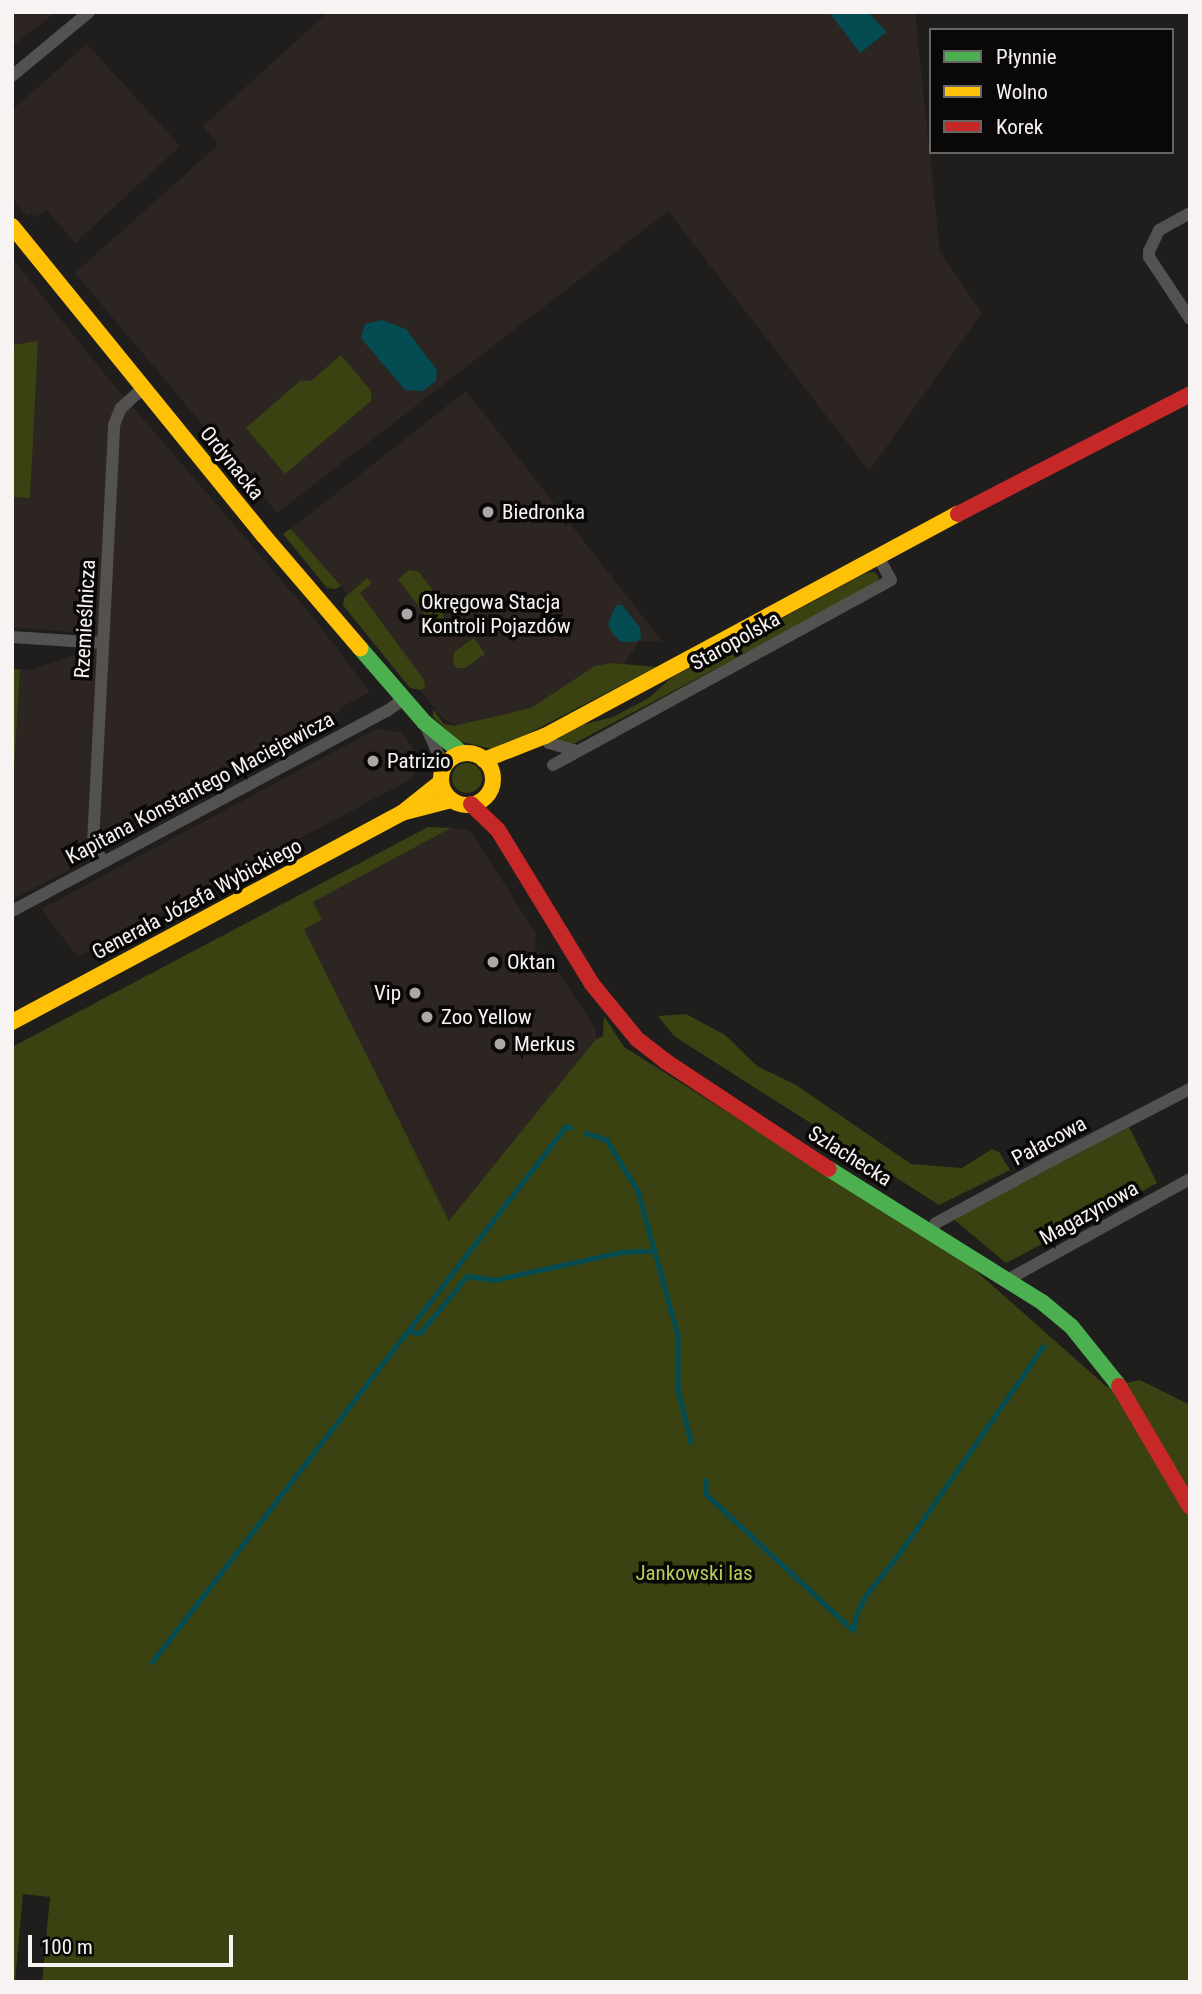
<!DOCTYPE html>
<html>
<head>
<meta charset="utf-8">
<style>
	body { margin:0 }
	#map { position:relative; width:1202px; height:1994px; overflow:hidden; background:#1f1e1d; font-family:"Roboto Condensed",sans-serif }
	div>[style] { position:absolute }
	.built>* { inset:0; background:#2d2521 }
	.green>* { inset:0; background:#3b4211 }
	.round { border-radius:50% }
	.water>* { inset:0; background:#044c52 }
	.stream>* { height:4.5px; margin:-2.25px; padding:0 2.25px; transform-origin:2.25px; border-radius:2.25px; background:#044c52 }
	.street>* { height:12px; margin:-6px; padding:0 6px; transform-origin:6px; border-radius:6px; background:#535251 }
	.fast>* { height:16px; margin:-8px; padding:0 8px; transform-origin:8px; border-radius:8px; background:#4caf50 }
	.slow>* { height:16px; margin:-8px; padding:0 8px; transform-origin:8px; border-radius:8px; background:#ffc107 }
	.slow>.ring { margin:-8px; padding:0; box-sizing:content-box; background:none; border:16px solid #ffc107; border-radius:50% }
	.jam>* { height:16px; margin:-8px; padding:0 8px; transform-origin:8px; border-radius:8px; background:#c62828 }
	.dots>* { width:19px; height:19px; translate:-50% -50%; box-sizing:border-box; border:4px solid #090807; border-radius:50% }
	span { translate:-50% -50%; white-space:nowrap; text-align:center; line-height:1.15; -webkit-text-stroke:7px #090807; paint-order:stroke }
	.street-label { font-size:21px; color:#f6f3f2 }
	.poi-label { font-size:21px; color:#f6f3f2 }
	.left { translate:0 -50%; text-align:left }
	.right { translate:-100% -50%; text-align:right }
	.park-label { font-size:21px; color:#b7cb59 }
	.frame { position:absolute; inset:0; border:14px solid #f6f3f2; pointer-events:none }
	.legend { position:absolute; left:929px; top:28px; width:245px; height:126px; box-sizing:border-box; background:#090807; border:2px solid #686665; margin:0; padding:9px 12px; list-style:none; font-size:21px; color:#f6f3f2 }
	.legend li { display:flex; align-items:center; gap:14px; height:35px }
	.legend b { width:35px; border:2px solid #686665 }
	.scale { position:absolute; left:28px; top:1935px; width:205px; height:32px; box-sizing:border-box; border:4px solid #f6f3f2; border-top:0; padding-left:9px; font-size:21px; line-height:24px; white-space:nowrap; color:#f6f3f2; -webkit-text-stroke:5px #090807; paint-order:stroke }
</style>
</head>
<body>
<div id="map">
	<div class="built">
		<div style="clip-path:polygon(12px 12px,56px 12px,13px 46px,12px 57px)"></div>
		<div style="clip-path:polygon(328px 12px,915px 12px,940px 252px,982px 313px,869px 471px,668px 211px,277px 513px,75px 273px,218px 145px,203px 126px)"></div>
		<div style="clip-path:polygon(87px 44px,180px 146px,75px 243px,46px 209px,34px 218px,31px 213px,27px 216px,12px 198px,12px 110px)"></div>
		<div style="clip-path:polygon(12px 258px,107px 377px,312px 616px,370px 692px,340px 708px,341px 711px,241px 765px,239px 762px,210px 777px,208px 796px,12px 900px,12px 806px,20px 669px,30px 670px,82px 653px,83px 633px,12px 627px,12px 497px,29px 498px,38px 342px,12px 345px)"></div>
		<div style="clip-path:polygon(466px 391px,662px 641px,639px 642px,621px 668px,509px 728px,461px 730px,440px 716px,341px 586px,291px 529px)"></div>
		<div style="clip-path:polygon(376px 729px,401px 732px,418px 755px,413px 778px,78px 957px,41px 909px)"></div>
		<div style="clip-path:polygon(451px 828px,470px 830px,536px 934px,535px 947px,545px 964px,557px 969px,596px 1030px,596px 1039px,449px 1222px,304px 929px,322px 920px,313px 902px)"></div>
	</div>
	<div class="green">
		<div style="clip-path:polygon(38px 341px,30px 498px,12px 497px,12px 345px)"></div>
		<div style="clip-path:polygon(341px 355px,371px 391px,371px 401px,285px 474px,246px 428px,300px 381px,311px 381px)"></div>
		<div style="clip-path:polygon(291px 528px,291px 529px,341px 586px,335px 589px,327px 588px,283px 534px)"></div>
		<div style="clip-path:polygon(409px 570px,419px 572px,439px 599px,444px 620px,440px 635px,435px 635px,438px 632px,398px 579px)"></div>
		<div style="clip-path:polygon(874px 572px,879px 577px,876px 584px,573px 744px,556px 740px,578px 726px,613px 717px,649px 698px,671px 678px,866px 573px)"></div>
		<div style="clip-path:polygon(367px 578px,372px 583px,360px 593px,424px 680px,425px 688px,420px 690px,410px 688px,343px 605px,344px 598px)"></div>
		<div style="clip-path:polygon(474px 638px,485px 654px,465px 668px,457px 668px,453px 663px,454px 652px)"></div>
		<div style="clip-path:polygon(611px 663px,656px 667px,512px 742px,492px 749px,459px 741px,433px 717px,433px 709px,444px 724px,454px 726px,531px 708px,595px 666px)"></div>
		<div style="clip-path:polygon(12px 669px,20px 669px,12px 806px)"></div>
		<div class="round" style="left:452px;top:763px;width:30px;height:30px"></div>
		<div style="clip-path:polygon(428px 827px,451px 828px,313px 902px,322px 920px,304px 929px,449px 1221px,596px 1039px,603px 1036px,604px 1016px,624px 1047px,967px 1263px,1107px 1387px,1140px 1380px,1190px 1405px,1190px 1982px,42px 1982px,50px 1897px,23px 1894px,15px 1982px,12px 1982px,12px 1047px)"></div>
		<div style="clip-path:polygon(686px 1014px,725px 1035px,757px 1066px,796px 1085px,911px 1164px,962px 1168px,992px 1149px,999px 1152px,1010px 1170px,939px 1205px,674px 1036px,658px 1016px)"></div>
		<div style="clip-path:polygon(1129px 1127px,1157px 1183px,1006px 1263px,951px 1217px)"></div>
	</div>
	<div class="water">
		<div style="clip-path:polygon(829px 12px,868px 12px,887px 32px,860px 53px)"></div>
		<div style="clip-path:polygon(382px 320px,406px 329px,437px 370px,436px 381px,423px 391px,405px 390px,361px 338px,365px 324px)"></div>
		<div style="clip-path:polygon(616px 605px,622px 605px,640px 628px,641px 638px,636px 642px,621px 642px,613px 634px,608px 624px)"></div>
	</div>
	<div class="stream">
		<div style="left:586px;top:1133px;width:22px;rotate:18deg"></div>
		<div style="left:607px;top:1140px;width:60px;rotate:58.7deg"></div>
		<div style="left:638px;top:1191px;width:149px;rotate:74.5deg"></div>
		<div style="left:678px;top:1335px;width:54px;rotate:90deg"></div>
		<div style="left:678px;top:1389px;width:55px;rotate:76.2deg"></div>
		<div style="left:409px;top:1331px;width:11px;rotate:10deg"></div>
		<div style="left:420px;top:1333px;width:74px;rotate:-50.5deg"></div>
		<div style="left:467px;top:1276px;width:27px;rotate:8deg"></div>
		<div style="left:494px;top:1280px;width:130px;rotate:-12.4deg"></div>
		<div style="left:621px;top:1252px;width:32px;rotate:-2deg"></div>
		<div style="left:706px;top:1480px;width:14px;rotate:90deg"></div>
		<div style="left:706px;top:1494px;width:200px;rotate:42.8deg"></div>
		<div style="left:853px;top:1630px;width:18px;rotate:-77deg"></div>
		<div style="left:857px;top:1612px;width:19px;rotate:-62deg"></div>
		<div style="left:866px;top:1595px;width:56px;rotate:-51.5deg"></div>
		<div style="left:901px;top:1551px;width:249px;rotate:-55.2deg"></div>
		<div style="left:152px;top:1662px;width:677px;rotate:-52.32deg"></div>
		<div style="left:566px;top:1126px;width:5px;rotate:22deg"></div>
	</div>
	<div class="street">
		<div style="left:12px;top:76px;width:100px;rotate:-39.7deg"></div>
		<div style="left:1190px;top:213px;width:35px;rotate:151deg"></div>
		<div style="left:1159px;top:230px;width:23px;rotate:115deg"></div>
		<div style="left:1149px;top:251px;width:6px;rotate:90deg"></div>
		<div style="left:1149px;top:257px;width:74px;rotate:56.5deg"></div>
		<div style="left:12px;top:637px;width:91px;rotate:3.8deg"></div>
		<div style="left:424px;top:722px;width:49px;rotate:66deg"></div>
		<div style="left:545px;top:736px;width:8px;rotate:60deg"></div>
		<div style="left:549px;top:743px;width:29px;rotate:16deg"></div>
		<div style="left:553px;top:765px;width:385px;rotate:-28.7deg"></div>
		<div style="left:891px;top:580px;width:25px;rotate:-119deg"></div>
		<div style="left:103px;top:862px;width:21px;rotate:-119deg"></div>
		<div style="left:93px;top:844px;width:420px;rotate:-87.1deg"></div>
		<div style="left:114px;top:425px;width:18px;rotate:-68deg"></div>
		<div style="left:121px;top:408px;width:31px;rotate:-42deg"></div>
		<div style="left:12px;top:911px;width:425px;rotate:-28.1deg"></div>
		<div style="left:387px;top:711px;width:22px;rotate:-36deg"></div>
		<div style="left:930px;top:1231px;width:10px;rotate:-53deg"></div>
		<div style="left:936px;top:1223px;width:139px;rotate:-28.4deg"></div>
		<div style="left:1058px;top:1157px;width:148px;rotate:-27.3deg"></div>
		<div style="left:1007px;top:1280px;width:209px;rotate:-28.9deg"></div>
	</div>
	<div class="fast">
		<div style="left:360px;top:648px;width:98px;rotate:49.1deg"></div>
		<div style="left:424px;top:722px;width:49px;rotate:39.2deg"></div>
		<div style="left:829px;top:1169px;width:251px;rotate:32deg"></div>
		<div style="left:1042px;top:1302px;width:38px;rotate:40deg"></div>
		<div style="left:1071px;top:1326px;width:77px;rotate:51.3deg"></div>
	</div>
	<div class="slow">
		<div style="left:12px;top:226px;width:400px;rotate:50.9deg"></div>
		<div style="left:264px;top:536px;width:148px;rotate:49.4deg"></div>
		<div class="ring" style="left:441px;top:753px;width:36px;height:36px"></div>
		<div style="left:484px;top:760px;width:66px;rotate:-21.5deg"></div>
		<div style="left:545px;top:736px;width:469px;rotate:-28.3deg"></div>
		<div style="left:405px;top:812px;width:48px;rotate:-14.6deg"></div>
		<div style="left:12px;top:1022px;width:442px;rotate:-28.2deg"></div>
		<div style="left:402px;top:813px;width:50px;rotate:-38.5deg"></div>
	</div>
	<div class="jam">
		<div style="left:958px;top:514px;width:261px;rotate:-27.3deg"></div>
		<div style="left:471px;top:804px;width:37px;rotate:44deg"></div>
		<div style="left:498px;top:830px;width:180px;rotate:58.6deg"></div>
		<div style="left:592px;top:984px;width:71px;rotate:50.7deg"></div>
		<div style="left:637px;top:1039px;width:36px;rotate:38deg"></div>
		<div style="left:665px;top:1061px;width:196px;rotate:33.4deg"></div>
		<div style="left:1119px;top:1386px;width:140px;rotate:59.6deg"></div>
	</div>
	<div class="dots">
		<div style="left:488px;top:512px;background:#aba8a7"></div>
		<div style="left:407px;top:614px;background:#aba8a7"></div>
		<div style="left:373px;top:761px;background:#aba8a7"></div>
		<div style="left:493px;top:962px;background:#aba8a7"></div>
		<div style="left:415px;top:993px;background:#aba8a7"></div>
		<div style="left:427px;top:1017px;background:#aba8a7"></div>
		<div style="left:500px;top:1044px;background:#aba8a7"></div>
	</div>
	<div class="street-label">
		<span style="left:232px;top:463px;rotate:51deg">Ordynacka</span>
		<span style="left:85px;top:619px;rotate:-87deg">Rzemieślnicza</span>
		<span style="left:735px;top:641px;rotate:-29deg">Staropolska</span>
		<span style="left:200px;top:788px;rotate:-28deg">Kapitana Konstantego Maciejewicza</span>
		<span style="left:197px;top:899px;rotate:-28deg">Generała Józefa Wybickiego</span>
		<span style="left:1049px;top:1141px;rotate:-28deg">Pałacowa</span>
		<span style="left:850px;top:1156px;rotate:32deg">Szlachecka</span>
		<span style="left:1089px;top:1213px;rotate:-29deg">Magazynowa</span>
	</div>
	<div class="poi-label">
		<span class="left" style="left:502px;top:512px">Biedronka</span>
		<span class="left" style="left:421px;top:614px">Okręgowa Stacja<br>Kontroli Pojazdów</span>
		<span class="left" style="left:387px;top:761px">Patrizio</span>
		<span class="left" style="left:507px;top:962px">Oktan</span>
		<span class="right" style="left:401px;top:993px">Vip</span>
		<span class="left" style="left:441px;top:1017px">Zoo Yellow</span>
		<span class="left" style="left:514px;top:1044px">Merkus</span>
	</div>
	<div class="park-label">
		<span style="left:694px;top:1573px">Jankowski las</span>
	</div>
	<div class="frame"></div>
	<ul class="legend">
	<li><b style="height:9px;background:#4caf50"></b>Płynnie</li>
	<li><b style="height:9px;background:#ffc107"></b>Wolno</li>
	<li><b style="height:9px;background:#c62828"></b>Korek</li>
	</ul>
	<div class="scale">100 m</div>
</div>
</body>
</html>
